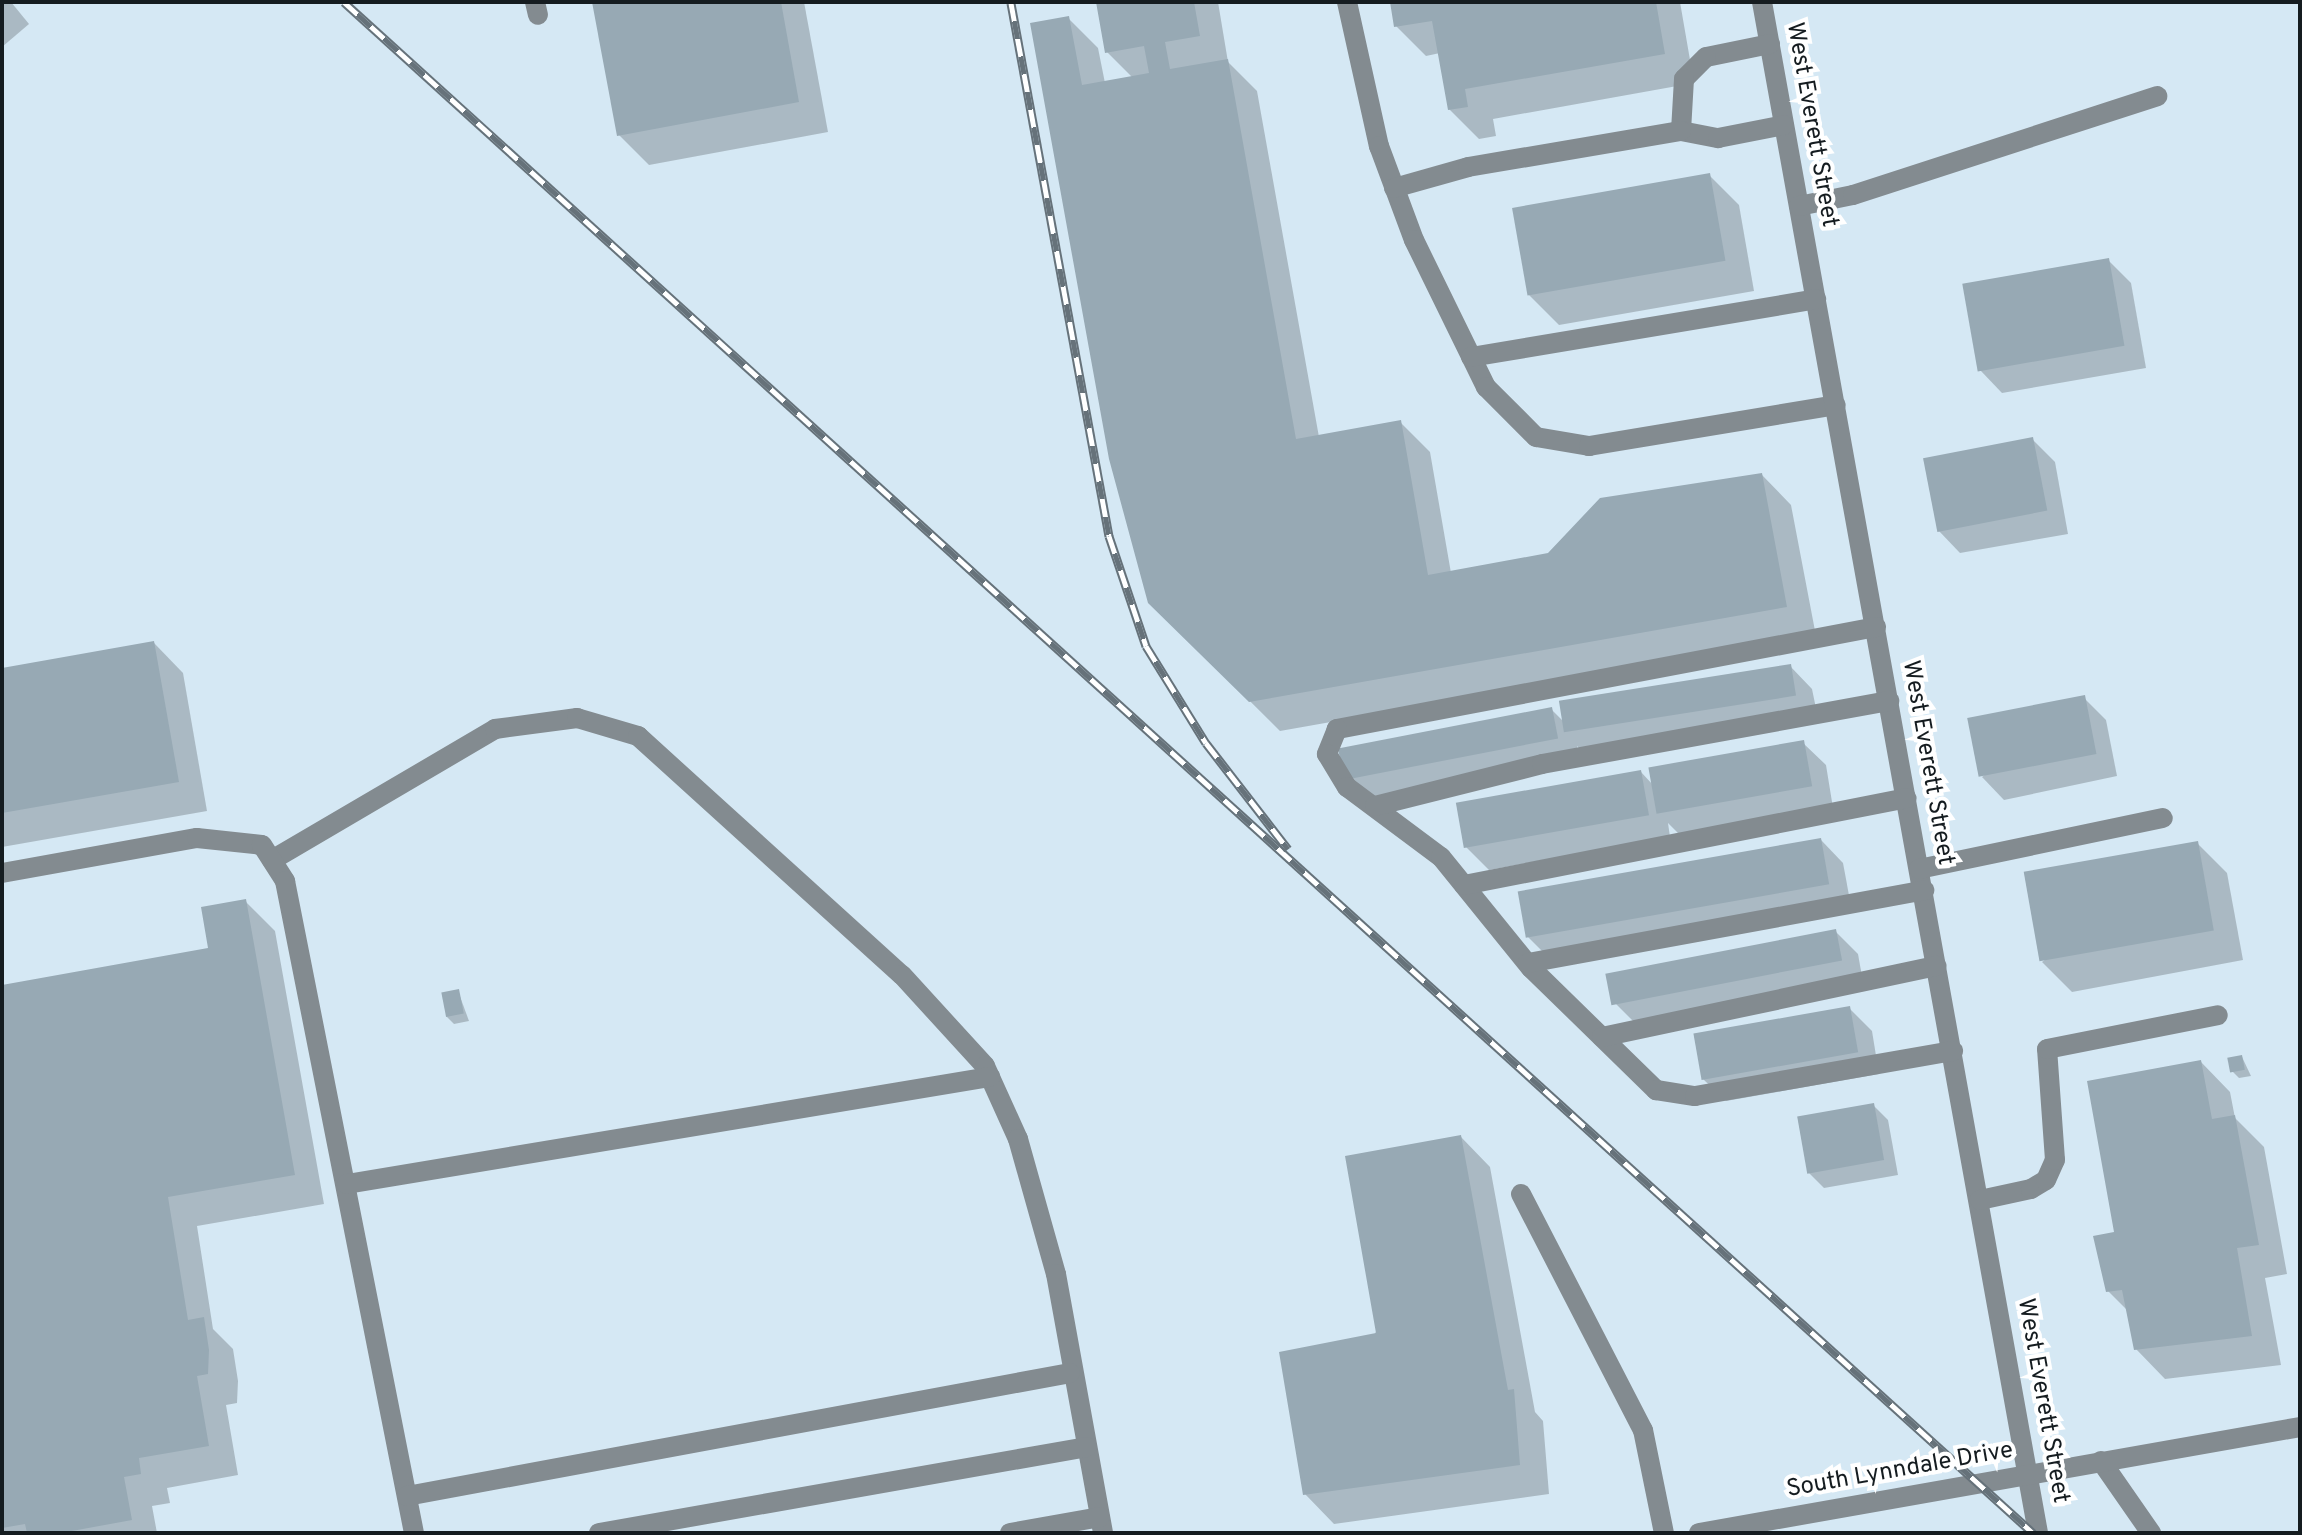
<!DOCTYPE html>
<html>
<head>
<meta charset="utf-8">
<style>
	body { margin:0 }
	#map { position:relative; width:2302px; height:1535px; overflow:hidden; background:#d5e8f4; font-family:Overpass,sans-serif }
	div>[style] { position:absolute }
	.shadow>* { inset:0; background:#0003 }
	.building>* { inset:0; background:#97a9b4; transform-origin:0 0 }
	.minor>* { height:20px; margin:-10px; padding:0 10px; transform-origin:10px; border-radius:10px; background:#838b90 }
	.rail>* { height:9px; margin-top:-4.5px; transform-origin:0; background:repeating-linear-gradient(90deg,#fff 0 18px,#66727a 0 36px); box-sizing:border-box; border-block:2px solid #66727a }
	span { translate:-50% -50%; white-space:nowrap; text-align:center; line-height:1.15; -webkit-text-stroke:8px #fff; paint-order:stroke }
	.street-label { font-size:24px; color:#151c20 }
	.frame { position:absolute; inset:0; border:4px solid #151c20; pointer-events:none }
</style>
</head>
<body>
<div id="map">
	<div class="shadow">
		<div style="clip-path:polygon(2px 2px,11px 2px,29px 24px,2px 47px)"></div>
		<div style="clip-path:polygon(594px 2px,804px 2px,828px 132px,649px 165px,619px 135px)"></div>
		<div style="clip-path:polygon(1098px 2px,1218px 2px,1228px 62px,1257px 91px,1319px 437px,1400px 422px,1430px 452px,1451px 573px,1549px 555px,1762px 475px,1791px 505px,1816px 636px,1280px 731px,1150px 602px,1068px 18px,1098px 48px,1105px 83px,1133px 78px,1107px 52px)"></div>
		<div style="clip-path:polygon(1392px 2px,1680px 2px,1694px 83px,1493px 119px,1496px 136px,1479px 139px,1449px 109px,1440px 53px,1426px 56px,1396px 26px)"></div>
		<div style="clip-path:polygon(1709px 175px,1739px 205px,1754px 291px,1559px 325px,1529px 295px)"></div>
		<div style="clip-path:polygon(2108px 260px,2131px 283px,2146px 368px,2002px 393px,1980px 370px)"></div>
		<div style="clip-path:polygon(2032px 439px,2055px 462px,2068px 534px,1960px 553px,1938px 530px)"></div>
		<div style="clip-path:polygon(154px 643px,183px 673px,207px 811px,2px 847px,2px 670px)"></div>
		<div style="clip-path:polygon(1790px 666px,1812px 689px,1818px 718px,1590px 759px,1577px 746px,1579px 760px,1367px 798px,1345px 776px,1552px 710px,1565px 723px)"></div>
		<div style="clip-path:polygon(2084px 698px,2106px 720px,2117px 776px,2004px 800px,1982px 777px)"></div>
		<div style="clip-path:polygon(1803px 743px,1826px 765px,1833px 808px,1680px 835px,1668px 823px,1670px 837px,1489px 870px,1466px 847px,1641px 772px,1653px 785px)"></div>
		<div style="clip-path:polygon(1821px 840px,1843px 863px,1851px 906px,1551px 960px,1528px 937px)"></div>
		<div style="clip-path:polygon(2197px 843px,2227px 873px,2243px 960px,2072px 992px,2042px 962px)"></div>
		<div style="clip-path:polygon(245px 901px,275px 931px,324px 1204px,197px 1226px,213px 1329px,233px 1349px,238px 1381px,237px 1403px,226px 1405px,238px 1475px,167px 1488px,170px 1503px,152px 1506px,157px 1533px,2px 1533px,2px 987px,211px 950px)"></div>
		<div style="clip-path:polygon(1835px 931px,1858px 954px,1863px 982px,1635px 1023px,1612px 1000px)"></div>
		<div style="clip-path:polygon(458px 991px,469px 1021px,454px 1024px,447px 1017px)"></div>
		<div style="clip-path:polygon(1849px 1008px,1872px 1031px,1879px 1074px,1726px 1101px,1703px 1079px)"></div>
		<div style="clip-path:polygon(2242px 1057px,2251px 1076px,2239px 1078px,2232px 1071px)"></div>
		<div style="clip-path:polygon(2201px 1062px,2230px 1092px,2235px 1118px,2264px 1147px,2287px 1274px,2265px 1278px,2281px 1365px,2165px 1379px,2136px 1349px,2129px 1312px,2108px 1291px,2116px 1234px)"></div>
		<div style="clip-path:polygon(1873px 1105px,1888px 1120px,1898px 1175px,1824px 1188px,1809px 1173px)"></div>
		<div style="clip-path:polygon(1461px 1137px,1490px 1167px,1535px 1412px,1543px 1421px,1549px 1494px,1334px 1524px,1305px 1494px)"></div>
	</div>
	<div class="building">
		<div style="clip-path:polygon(592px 2px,781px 2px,799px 102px,617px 136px)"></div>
		<div style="clip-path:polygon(1096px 2px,1194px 2px,1200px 36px,1165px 42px,1170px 69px,1228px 59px,1296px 439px,1401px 420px,1428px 575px,1548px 553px,1600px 498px,1762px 473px,1787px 607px,1249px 702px,1148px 603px,1109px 459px,1030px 23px,1069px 16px,1082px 85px,1149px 73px,1144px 46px,1105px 53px)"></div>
		<div style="clip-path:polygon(1390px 2px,1656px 2px,1665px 54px,1465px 89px,1468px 107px,1448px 110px,1432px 21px,1394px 27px)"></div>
		<div style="left:1710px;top:173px;width:89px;height:201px;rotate:80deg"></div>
		<div style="left:2109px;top:258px;width:89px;height:149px;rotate:80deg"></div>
		<div style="left:2033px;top:437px;width:75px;height:112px;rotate:79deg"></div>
		<div style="clip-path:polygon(154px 641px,179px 782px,2px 813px,2px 668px)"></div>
		<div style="left:1791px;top:664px;width:32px;height:235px;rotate:81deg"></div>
		<div style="left:2085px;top:695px;width:60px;height:120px;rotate:79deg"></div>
		<div style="left:1552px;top:707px;width:32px;height:218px;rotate:79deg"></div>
		<div style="left:1804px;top:740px;width:47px;height:158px;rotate:80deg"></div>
		<div style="left:1641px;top:770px;width:46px;height:188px;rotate:80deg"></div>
		<div style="left:1821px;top:838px;width:47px;height:308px;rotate:80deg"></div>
		<div style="left:2198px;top:841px;width:91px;height:177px;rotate:80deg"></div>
		<div style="clip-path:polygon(246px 899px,295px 1175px,168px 1197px,188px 1320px,204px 1317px,209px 1350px,208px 1374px,197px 1376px,209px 1446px,139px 1458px,141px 1474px,124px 1477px,132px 1520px,61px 1533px,27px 1533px,25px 1524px,2px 1528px,2px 985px,208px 948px,201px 907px)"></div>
		<div style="left:1836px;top:929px;width:32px;height:235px;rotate:79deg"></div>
		<div style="left:459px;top:989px;width:25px;height:18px;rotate:79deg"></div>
		<div style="left:1850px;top:1006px;width:47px;height:159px;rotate:80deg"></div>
		<div style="left:2242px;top:1055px;width:15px;height:15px;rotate:79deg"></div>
		<div style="clip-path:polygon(2201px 1060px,2212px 1119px,2235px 1115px,2259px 1245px,2237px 1248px,2252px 1336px,2134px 1350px,2122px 1290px,2106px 1292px,2093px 1236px,2114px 1232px,2087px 1081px)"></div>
		<div style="left:1874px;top:1103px;width:58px;height:78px;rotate:80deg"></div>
		<div style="clip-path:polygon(1461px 1135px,1508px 1390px,1514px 1389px,1520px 1465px,1303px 1495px,1279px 1352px,1376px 1333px,1345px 1156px)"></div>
	</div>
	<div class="minor">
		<div style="left:535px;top:2px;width:13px;rotate:77deg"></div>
		<div style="left:1347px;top:2px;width:148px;rotate:77.5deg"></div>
		<div style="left:1379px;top:146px;width:100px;rotate:69.6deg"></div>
		<div style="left:1414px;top:240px;width:164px;rotate:63.9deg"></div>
		<div style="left:1486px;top:387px;width:71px;rotate:45deg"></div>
		<div style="left:1536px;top:437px;width:54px;rotate:9.6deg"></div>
		<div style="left:1589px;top:446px;width:250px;rotate:-9.4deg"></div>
		<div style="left:1762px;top:2px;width:1556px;rotate:79.78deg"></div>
		<div style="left:1770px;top:44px;width:65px;rotate:168.5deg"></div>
		<div style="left:1706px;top:57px;width:31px;rotate:135deg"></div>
		<div style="left:1684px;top:79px;width:52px;rotate:93.3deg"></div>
		<div style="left:1681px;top:131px;width:38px;rotate:11deg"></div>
		<div style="left:1718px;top:138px;width:67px;rotate:-11.1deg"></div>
		<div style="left:1394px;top:188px;width:77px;rotate:-15.8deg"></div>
		<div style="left:1468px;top:167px;width:216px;rotate:-9.6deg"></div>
		<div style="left:1799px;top:206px;width:55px;rotate:-11.5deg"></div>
		<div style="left:1853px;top:195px;width:320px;rotate:-18deg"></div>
		<div style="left:1471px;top:357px;width:350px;rotate:-9.5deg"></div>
		<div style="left:1876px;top:627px;width:549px;rotate:169.28deg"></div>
		<div style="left:1337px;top:729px;width:27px;rotate:112deg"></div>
		<div style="left:1327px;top:754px;width:39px;rotate:59deg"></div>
		<div style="left:1347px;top:787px;width:117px;rotate:36.7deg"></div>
		<div style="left:1441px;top:857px;width:143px;rotate:51deg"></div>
		<div style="left:1531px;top:968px;width:175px;rotate:44.3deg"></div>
		<div style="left:1656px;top:1090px;width:39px;rotate:9deg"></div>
		<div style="left:1695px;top:1096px;width:262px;rotate:-9.9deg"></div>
		<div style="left:1375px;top:806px;width:172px;rotate:-14.1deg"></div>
		<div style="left:1542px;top:764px;width:353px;rotate:-10.3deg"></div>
		<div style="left:272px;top:860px;width:259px;rotate:-30.4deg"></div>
		<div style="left:495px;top:729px;width:83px;rotate:-7.6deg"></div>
		<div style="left:577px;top:718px;width:64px;rotate:16.4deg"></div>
		<div style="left:638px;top:736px;width:356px;rotate:42.2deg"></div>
		<div style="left:902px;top:975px;width:123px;rotate:47.6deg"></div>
		<div style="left:985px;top:1066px;width:80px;rotate:65.7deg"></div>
		<div style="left:1018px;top:1139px;width:140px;rotate:74.3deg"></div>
		<div style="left:1056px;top:1274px;width:263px;rotate:79.7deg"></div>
		<div style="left:1919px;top:869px;width:249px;rotate:-11.8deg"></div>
		<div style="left:2px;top:873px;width:198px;rotate:-10.2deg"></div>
		<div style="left:197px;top:838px;width:65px;rotate:6.1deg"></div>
		<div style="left:262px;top:845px;width:43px;rotate:57.4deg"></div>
		<div style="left:285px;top:881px;width:665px;rotate:78.81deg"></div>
		<div style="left:1464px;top:885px;width:451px;rotate:-11.1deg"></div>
		<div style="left:1528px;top:963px;width:403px;rotate:-10.4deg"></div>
		<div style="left:1602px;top:1037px;width:342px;rotate:-12deg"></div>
		<div style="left:347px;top:1184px;width:652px;rotate:-9.45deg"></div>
		<div style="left:1521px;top:1194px;width:266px;rotate:62.7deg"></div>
		<div style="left:1643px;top:1430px;width:105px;rotate:78.5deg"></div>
		<div style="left:1980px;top:1200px;width:52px;rotate:-12.2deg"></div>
		<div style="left:2031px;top:1189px;width:17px;rotate:-31deg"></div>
		<div style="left:2046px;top:1180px;width:22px;rotate:-66deg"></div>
		<div style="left:2055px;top:1160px;width:111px;rotate:-94.1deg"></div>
		<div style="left:2047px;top:1049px;width:174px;rotate:-11.2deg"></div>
		<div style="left:2101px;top:1461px;width:88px;rotate:55.2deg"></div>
		<div style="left:407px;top:1496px;width:674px;rotate:-10.51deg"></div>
		<div style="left:599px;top:1533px;width:495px;rotate:-10deg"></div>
		<div style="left:1010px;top:1533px;width:91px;rotate:-10.1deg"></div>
		<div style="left:1699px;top:1533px;width:610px;rotate:-10deg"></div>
	</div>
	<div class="rail">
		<div style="left:344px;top:2px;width:2280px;rotate:42.19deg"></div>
		<div style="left:1011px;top:3px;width:542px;rotate:79.58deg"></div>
		<div style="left:1109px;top:536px;width:116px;rotate:71.4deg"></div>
		<div style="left:1146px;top:646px;width:114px;rotate:58.3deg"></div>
		<div style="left:1206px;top:743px;width:134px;rotate:52.3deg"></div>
	</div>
	<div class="street-label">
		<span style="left:1811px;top:125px;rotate:80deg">West Everett Street</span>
		<span style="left:1927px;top:763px;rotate:80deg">West Everett Street</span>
		<span style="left:2042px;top:1401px;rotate:80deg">West Everett Street</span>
		<span style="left:1900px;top:1471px;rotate:-10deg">South Lynndale Drive</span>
	</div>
	<div class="frame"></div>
</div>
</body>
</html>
